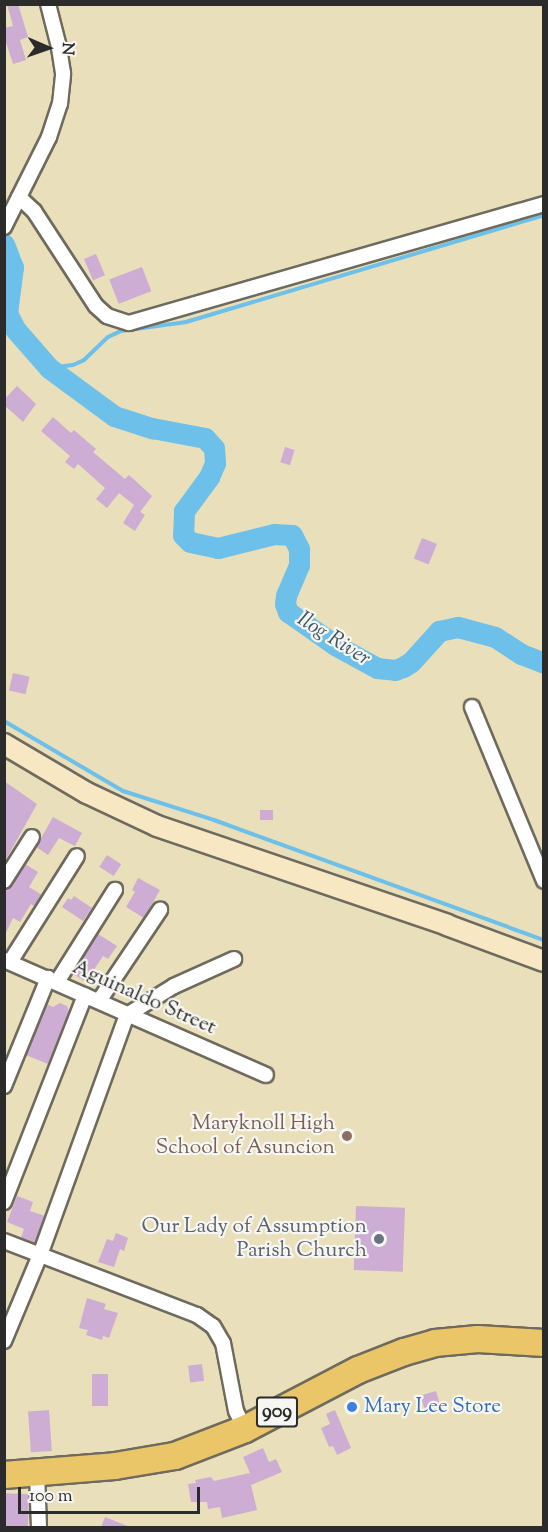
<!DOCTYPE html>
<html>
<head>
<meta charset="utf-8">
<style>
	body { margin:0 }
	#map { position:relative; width:548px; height:1532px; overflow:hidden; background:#e9dfba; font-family:"Sorts Mill Goudy",serif }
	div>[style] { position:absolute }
	.stream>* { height:4px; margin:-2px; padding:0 2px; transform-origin:2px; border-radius:2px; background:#6dc0e9 }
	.river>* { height:21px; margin:-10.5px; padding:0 10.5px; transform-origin:10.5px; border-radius:10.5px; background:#6dc0e9 }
	.building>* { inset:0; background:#cdadd3; transform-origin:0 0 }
	.roads { filter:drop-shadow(2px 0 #6e6a5d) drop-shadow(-2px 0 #6e6a5d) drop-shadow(0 2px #6e6a5d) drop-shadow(0 -2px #6e6a5d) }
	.street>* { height:14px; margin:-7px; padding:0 7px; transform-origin:7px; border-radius:7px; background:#fff }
	.secondary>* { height:20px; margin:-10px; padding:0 10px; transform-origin:10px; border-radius:10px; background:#f7e8c3 }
	.highway>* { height:26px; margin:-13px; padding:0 13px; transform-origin:13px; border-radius:13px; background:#ebc669 }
	.dots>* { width:16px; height:16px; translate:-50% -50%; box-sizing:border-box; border:3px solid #f6f6f2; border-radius:50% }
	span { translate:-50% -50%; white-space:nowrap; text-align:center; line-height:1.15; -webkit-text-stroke:4.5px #f6f6f2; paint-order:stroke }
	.shield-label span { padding:2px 4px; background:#f6f6f2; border:2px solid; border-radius:4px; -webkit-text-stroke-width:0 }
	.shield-label { font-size:20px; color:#2b2b2b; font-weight:700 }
	.street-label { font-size:21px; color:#2b2b2b }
	.education-label { font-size:21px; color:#785e54 }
	.right { translate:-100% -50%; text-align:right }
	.worship-label { font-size:21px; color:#5b616d }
	.shop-label { font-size:21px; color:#366cbe }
	.left { translate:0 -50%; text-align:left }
	.water-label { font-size:22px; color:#3f5864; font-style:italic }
	.frame { position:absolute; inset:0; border:6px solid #2b2b2b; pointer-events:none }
	.north { position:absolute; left:18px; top:18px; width:60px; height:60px; -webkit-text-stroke:4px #f6f6f2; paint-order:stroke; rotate:92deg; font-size:16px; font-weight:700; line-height:24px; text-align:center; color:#2b2b2b }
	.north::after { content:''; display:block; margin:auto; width:21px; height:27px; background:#2b2b2b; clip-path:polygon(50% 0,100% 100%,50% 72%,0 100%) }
	.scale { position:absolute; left:18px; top:1487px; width:182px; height:27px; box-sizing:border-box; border:3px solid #2b2b2b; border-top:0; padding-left:8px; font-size:18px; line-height:21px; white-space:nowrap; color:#2b2b2b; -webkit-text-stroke:4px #f6f6f2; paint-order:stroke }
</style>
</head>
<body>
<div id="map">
	<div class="stream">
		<div style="left:49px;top:368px;width:24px;rotate:-7deg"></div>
		<div style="left:73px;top:365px;width:12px;rotate:-24deg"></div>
		<div style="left:84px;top:360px;width:33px;rotate:-44deg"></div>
		<div style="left:108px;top:337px;width:14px;rotate:-25deg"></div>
		<div style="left:121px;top:331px;width:66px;rotate:-7.9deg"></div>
		<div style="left:186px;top:322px;width:374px;rotate:-16.6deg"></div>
		<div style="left:4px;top:721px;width:138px;rotate:30.5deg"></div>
		<div style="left:123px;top:791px;width:96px;rotate:17.7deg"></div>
		<div style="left:214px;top:820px;width:351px;rotate:20deg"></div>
	</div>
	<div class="river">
		<div style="left:4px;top:244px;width:25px;rotate:69deg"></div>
		<div style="left:13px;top:267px;width:46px;rotate:97.4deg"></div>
		<div style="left:7px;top:313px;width:18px;rotate:63deg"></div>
		<div style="left:15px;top:329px;width:52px;rotate:48.9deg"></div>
		<div style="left:49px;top:368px;width:81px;rotate:36.4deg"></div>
		<div style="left:114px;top:416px;width:40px;rotate:18deg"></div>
		<div style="left:152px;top:428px;width:54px;rotate:10.7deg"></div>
		<div style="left:205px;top:438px;width:13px;rotate:48deg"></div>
		<div style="left:214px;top:448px;width:15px;rotate:86deg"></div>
		<div style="left:215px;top:463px;width:15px;rotate:113deg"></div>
		<div style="left:209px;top:477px;width:42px;rotate:126.3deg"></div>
		<div style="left:184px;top:511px;width:24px;rotate:92deg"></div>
		<div style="left:183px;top:535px;width:10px;rotate:45deg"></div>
		<div style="left:190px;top:542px;width:29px;rotate:12deg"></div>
		<div style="left:218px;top:548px;width:58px;rotate:-14deg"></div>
		<div style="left:274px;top:534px;width:18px;rotate:3deg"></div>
		<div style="left:292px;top:535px;width:16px;rotate:63deg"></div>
		<div style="left:299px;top:549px;width:16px;rotate:90deg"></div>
		<div style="left:299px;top:565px;width:33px;rotate:113deg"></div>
		<div style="left:286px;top:595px;width:9px;rotate:96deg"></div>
		<div style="left:285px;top:604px;width:9px;rotate:69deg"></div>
		<div style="left:288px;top:612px;width:57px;rotate:35.1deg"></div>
		<div style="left:335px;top:645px;width:48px;rotate:28.7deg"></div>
		<div style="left:377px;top:668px;width:18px;rotate:6deg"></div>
		<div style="left:395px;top:670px;width:9px;rotate:-21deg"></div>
		<div style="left:403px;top:667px;width:9px;rotate:-32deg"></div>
		<div style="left:411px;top:662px;width:42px;rotate:-47.9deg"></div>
		<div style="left:439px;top:631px;width:19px;rotate:-12deg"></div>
		<div style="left:458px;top:627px;width:38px;rotate:15deg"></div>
		<div style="left:495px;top:637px;width:31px;rotate:33deg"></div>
		<div style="left:521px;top:654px;width:25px;rotate:21deg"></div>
	</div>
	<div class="building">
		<div style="clip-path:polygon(7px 4px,18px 4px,28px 37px,20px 40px,26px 60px,13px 64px,4px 36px,4px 28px,13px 26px)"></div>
		<div style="left:96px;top:254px;width:23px;height:13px;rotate:67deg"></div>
		<div style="left:142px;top:267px;width:26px;height:35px;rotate:69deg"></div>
		<div style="clip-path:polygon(17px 386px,36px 404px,23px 422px,4px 405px,4px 400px)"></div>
		<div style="clip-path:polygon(53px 417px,71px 433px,74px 430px,82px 437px,96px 449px,93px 452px,125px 479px,129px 475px,152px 496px,140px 512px,145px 515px,135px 531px,123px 523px,134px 505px,119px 493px,107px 508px,96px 499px,105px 488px,78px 464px,74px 469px,65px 462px,70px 456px,41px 431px)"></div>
		<div style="left:285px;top:447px;width:10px;height:16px;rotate:17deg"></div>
		<div style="left:422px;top:538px;width:16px;height:22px;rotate:22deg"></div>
		<div style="left:13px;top:673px;width:17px;height:18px;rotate:13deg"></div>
		<div style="clip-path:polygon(4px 781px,37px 804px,4px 863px)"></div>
		<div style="left:260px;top:810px;width:13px;height:10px"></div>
		<div style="clip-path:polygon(53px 817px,82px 833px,75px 846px,59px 838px,48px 855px,36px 847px)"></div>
		<div style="left:107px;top:855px;width:17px;height:14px;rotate:33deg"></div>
		<div style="clip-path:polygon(25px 864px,38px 872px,29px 887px,42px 895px,34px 906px,31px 904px,20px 922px,13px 918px,4px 937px,4px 894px)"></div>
		<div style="clip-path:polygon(138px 878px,160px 890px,144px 918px,126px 907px,135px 892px,132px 890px)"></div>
		<div style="clip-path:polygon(74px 896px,92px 908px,83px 921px,62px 907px,68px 898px,71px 900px)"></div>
		<div style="clip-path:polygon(98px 934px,117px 946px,108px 959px,103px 956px,86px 982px,73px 974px)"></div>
		<div style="clip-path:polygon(60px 1003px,67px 1006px,69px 1011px,48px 1064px,26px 1055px,47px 1004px,53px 1007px)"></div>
		<div style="clip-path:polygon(17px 1196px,33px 1202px,30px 1211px,45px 1216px,35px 1243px,21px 1238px,24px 1229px,7px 1222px)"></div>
		<div style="left:356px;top:1206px;width:49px;height:64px;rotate:2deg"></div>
		<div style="clip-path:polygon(116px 1233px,128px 1238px,124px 1251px,120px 1249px,114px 1267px,98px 1262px,107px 1239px,113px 1241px)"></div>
		<div style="clip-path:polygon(87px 1298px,106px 1304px,104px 1309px,118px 1313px,109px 1338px,103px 1336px,102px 1340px,86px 1335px,88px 1330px,79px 1328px)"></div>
		<div style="left:202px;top:1364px;width:17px;height:14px;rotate:83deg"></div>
		<div style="left:92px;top:1374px;width:16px;height:32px"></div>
		<div style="left:436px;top:1391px;width:19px;height:16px;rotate:74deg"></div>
		<div style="left:49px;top:1410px;width:41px;height:21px;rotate:86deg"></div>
		<div style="clip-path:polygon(335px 1410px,351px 1448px,337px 1455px,333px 1446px,329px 1447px,321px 1428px,330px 1424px,326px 1414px)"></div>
		<div style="clip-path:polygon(263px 1448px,269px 1462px,276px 1459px,282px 1472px,251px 1485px,257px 1510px,222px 1518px,220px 1507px,208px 1509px,207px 1502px,191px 1502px,188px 1484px,196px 1483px,195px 1480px,211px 1477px,214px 1481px,250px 1473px,243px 1457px)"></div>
		<div style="left:29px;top:1494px;width:33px;height:25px;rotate:92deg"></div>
		<div style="clip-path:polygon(105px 1517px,130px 1527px,101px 1527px)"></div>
	</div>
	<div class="roads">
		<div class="street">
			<div style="left:19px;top:197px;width:21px;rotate:43deg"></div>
			<div style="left:34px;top:211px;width:113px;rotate:56.9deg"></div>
			<div style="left:96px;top:306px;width:15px;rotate:42deg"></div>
			<div style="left:107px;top:316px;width:23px;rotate:18deg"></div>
			<div style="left:129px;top:323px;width:432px;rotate:-16deg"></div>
			<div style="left:4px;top:227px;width:101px;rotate:-63.4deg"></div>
			<div style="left:49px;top:137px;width:35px;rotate:-72deg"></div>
			<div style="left:60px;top:104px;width:31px;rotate:-84deg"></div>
			<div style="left:63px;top:73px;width:26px;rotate:-99deg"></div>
			<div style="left:59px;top:47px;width:44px;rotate:-104.3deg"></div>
			<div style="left:472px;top:707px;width:188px;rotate:67.5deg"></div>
			<div style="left:4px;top:881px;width:52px;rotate:-57.5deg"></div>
			<div style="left:4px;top:960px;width:286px;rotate:23.7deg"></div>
			<div style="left:10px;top:962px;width:125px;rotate:-57.7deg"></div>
			<div style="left:57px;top:982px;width:109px;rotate:-57.8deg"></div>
			<div style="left:99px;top:1001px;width:110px;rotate:-56.2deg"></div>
			<div style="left:4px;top:1086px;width:117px;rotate:-67.8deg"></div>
			<div style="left:4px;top:1202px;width:222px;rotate:-68.6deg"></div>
			<div style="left:4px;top:1241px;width:207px;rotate:21deg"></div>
			<div style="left:197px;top:1315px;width:19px;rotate:35deg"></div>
			<div style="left:213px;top:1326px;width:20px;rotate:60deg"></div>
			<div style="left:223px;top:1343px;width:69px;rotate:79.2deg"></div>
			<div style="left:236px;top:1411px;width:25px;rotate:64deg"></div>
			<div style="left:4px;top:1341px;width:93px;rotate:-67.3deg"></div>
			<div style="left:40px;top:1255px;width:255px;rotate:-70.1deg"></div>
			<div style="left:127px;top:1015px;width:55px;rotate:-31.7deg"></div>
			<div style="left:174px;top:986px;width:66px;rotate:-24.2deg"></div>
			<div style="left:37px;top:1473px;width:55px;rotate:87.9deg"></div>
		</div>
		<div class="secondary">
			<div style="left:4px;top:744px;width:96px;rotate:30.6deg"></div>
			<div style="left:87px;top:793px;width:77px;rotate:25.2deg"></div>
			<div style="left:157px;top:826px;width:306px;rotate:18.8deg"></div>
			<div style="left:447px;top:925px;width:103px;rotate:20.4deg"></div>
		</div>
		<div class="highway">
			<div style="left:4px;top:1475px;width:111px;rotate:-4.6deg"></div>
			<div style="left:115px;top:1466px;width:61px;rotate:-9.5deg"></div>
			<div style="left:175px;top:1456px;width:75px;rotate:-21.1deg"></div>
			<div style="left:245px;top:1429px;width:127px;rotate:-27.6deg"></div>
			<div style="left:358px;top:1370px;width:49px;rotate:-21.4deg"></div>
			<div style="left:404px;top:1352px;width:32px;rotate:-16deg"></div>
			<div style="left:435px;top:1343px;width:43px;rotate:-5.3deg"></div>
			<div style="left:478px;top:1339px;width:66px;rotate:3.5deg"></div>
		</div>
	</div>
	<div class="dots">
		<div style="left:347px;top:1136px;background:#8d6e63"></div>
		<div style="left:379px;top:1239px;background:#6b7280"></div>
		<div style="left:352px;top:1407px;background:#3f7fe0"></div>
	</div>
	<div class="shield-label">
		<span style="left:277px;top:1412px">909</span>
	</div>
	<div class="street-label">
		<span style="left:144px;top:998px;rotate:24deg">Aguinaldo Street</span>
	</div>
	<div class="education-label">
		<span class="right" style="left:335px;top:1136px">Maryknoll High<br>School of Asuncion</span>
	</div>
	<div class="worship-label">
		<span class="right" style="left:367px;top:1239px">Our Lady of Assumption<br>Parish Church</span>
	</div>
	<div class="shop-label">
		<span class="left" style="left:364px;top:1407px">Mary Lee Store</span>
	</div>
	<div class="water-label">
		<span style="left:333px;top:640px;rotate:32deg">Ilog River</span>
	</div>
	<div class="frame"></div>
	<div class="north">N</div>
	<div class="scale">100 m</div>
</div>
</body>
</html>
